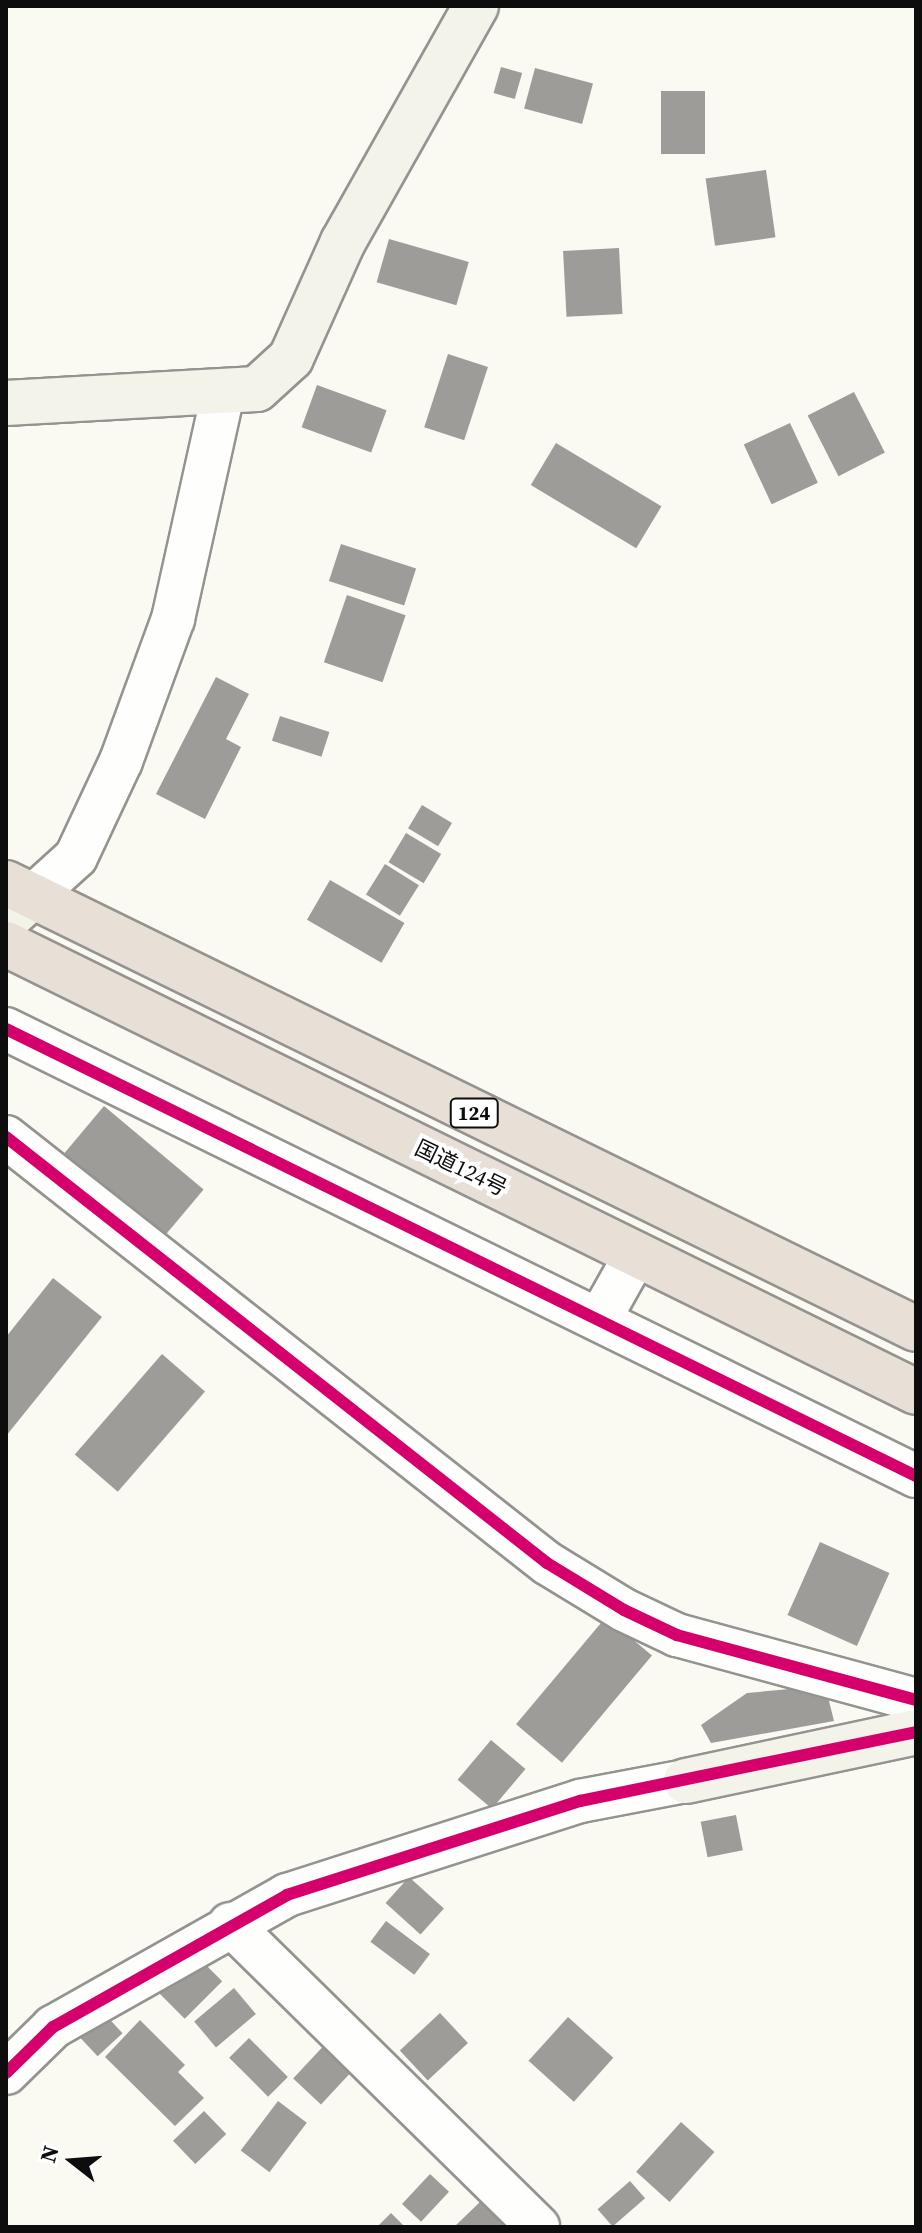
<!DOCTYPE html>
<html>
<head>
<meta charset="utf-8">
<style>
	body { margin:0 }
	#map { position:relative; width:922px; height:2233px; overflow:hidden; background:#faf9f2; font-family:"Source Serif 4","Noto Sans JP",serif }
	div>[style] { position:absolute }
	.building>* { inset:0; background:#9e9c98; transform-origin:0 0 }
	.roads { filter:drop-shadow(2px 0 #949390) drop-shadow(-2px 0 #949390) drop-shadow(0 2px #949390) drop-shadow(0 -2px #949390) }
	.street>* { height:42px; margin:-21px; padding:0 21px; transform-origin:21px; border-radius:21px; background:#fefefd }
	.secondary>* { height:44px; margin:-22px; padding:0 22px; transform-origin:22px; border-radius:22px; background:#f4f3ea }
	.highway>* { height:44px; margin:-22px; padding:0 22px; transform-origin:22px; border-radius:22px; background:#e8dfd7 }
	.cycleway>* { height:12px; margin:-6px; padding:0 6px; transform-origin:6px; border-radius:6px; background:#d6006c }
	span { translate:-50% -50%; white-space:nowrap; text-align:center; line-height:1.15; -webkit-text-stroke:8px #fff; paint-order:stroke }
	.shield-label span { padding:2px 6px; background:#fff; border:2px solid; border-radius:6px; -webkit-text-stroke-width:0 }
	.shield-label { font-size:20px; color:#0d0d0d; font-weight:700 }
	.street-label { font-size:22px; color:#0d0d0d }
	.frame { position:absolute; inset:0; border:8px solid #0d0d0d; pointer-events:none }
	.north { position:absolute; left:32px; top:2121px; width:80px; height:80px; -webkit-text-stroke:6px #fff; paint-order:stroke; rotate:287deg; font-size:22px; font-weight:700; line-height:32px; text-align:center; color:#0d0d0d }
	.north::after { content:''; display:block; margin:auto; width:28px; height:36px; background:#0d0d0d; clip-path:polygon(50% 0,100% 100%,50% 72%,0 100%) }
</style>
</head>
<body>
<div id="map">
	<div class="building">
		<div style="left:501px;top:67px;width:22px;height:27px;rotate:16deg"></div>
		<div style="left:535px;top:68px;width:60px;height:42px;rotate:15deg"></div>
		<div style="left:661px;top:91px;width:44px;height:63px"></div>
		<div style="left:766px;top:170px;width:68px;height:61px;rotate:82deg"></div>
		<div style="left:389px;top:239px;width:83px;height:45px;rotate:16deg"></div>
		<div style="left:619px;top:248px;width:66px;height:56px;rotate:87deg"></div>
		<div style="left:448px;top:354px;width:42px;height:77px;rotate:18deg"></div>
		<div style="left:317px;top:385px;width:74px;height:45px;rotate:20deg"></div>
		<div style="left:854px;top:392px;width:68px;height:52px;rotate:63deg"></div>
		<div style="left:790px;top:423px;width:66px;height:51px;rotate:65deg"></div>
		<div style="left:556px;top:443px;width:123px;height:49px;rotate:31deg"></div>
		<div style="left:341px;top:544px;width:79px;height:39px;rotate:18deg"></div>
		<div style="left:347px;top:595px;width:62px;height:71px;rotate:19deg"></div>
		<div style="clip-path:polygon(216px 677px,249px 694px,226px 739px,241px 747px,205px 819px,156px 794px)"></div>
		<div style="left:280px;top:716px;width:52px;height:26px;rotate:18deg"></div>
		<div style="left:422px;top:805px;width:35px;height:27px;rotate:31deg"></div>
		<div style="left:406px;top:833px;width:41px;height:34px;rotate:31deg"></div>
		<div style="left:385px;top:864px;width:40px;height:36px;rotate:32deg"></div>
		<div style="left:330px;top:880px;width:86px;height:46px;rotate:30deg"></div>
		<div style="left:104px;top:1106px;width:130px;height:79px;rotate:40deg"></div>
		<div style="clip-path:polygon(53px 1278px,102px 1317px,6px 1436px,6px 1337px)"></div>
		<div style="left:162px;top:1354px;width:57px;height:133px;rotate:41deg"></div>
		<div style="left:820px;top:1542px;width:76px;height:80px;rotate:24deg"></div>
		<div style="left:606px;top:1617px;width:60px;height:140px;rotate:40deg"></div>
		<div style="clip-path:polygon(790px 1689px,828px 1697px,834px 1721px,711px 1743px,701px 1725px,747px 1693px)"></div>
		<div style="left:491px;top:1740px;width:45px;height:52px;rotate:40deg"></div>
		<div style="left:736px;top:1815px;width:36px;height:36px;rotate:79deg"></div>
		<div style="left:409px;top:1877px;width:47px;height:35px;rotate:42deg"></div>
		<div style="left:386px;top:1921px;width:55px;height:26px;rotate:37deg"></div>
		<div style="left:196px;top:1955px;width:37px;height:53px;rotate:45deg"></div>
		<div style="left:234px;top:1988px;width:34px;height:52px;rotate:50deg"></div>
		<div style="left:100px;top:2009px;width:33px;height:34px;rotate:47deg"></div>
		<div style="left:440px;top:2013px;width:41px;height:55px;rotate:47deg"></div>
		<div style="left:568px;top:2017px;width:61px;height:59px;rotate:42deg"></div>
		<div style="clip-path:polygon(140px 2020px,185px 2065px,178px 2072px,204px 2098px,175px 2126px,105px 2057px)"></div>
		<div style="left:249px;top:2038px;width:55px;height:28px;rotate:45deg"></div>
		<div style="left:330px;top:2039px;width:38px;height:54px;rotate:43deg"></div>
		<div style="left:278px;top:2101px;width:36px;height:62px;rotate:37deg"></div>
		<div style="left:204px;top:2111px;width:32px;height:43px;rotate:46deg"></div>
		<div style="left:681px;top:2122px;width:45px;height:67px;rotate:42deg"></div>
		<div style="left:430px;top:2174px;width:26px;height:41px;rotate:43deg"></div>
		<div style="left:630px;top:2181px;width:23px;height:43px;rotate:49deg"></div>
		<div style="clip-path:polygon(480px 2202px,503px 2225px,454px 2227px)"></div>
		<div style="clip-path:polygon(391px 2213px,405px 2227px,377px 2227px)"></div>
	</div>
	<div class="roads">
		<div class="street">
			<div style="left:33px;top:896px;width:58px;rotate:-42.2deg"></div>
			<div style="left:76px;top:857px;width:106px;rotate:-64.9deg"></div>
			<div style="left:121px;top:761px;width:151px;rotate:-69.9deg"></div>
			<div style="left:173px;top:619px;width:230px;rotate:-77.5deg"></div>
			<div style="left:6px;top:1029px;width:1014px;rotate:26.16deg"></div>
			<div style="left:6px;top:1137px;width:689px;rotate:38.22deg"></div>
			<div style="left:547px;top:1563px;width:90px;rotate:31.4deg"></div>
			<div style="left:624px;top:1610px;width:59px;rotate:25.3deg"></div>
			<div style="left:677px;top:1635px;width:248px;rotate:15.2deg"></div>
			<div style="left:599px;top:1320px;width:76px;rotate:-60.7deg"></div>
			<div style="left:230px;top:1924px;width:432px;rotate:44.5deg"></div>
			<div style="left:6px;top:2073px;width:66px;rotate:-44.4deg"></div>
			<div style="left:53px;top:2027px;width:269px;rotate:-29.4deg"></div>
			<div style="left:287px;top:1895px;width:308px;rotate:-17.8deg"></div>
			<div style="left:580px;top:1801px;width:108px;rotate:-10.7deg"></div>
		</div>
		<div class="secondary">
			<div style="left:6px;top:403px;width:251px;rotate:-3.2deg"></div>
			<div style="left:257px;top:389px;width:46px;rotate:-42.4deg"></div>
			<div style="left:291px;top:358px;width:127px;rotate:-65.9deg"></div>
			<div style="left:343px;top:242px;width:271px;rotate:-60.6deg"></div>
			<div style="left:6px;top:920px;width:36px;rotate:-42deg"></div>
			<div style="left:686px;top:1781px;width:235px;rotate:-12deg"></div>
		</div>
		<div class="highway">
			<div style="left:6px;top:883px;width:1013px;rotate:26.11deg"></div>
			<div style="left:6px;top:944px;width:1014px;rotate:26.21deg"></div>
		</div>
	</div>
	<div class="cycleway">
		<div style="left:6px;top:1029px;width:1014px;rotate:26.16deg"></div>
		<div style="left:6px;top:1137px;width:689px;rotate:38.22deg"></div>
		<div style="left:547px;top:1563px;width:90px;rotate:31.4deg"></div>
		<div style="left:624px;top:1610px;width:59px;rotate:25.3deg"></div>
		<div style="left:677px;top:1635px;width:248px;rotate:15.2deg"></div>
		<div style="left:6px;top:2073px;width:66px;rotate:-44.4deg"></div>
		<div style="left:53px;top:2027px;width:269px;rotate:-29.4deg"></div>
		<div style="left:287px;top:1895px;width:308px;rotate:-17.8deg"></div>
		<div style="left:580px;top:1801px;width:343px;rotate:-11.6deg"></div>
	</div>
	<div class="shield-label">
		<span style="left:474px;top:1113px">124</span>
	</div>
	<div class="street-label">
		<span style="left:461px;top:1168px;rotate:26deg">国道124号</span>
	</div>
	<div class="frame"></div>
	<div class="north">N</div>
</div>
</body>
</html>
